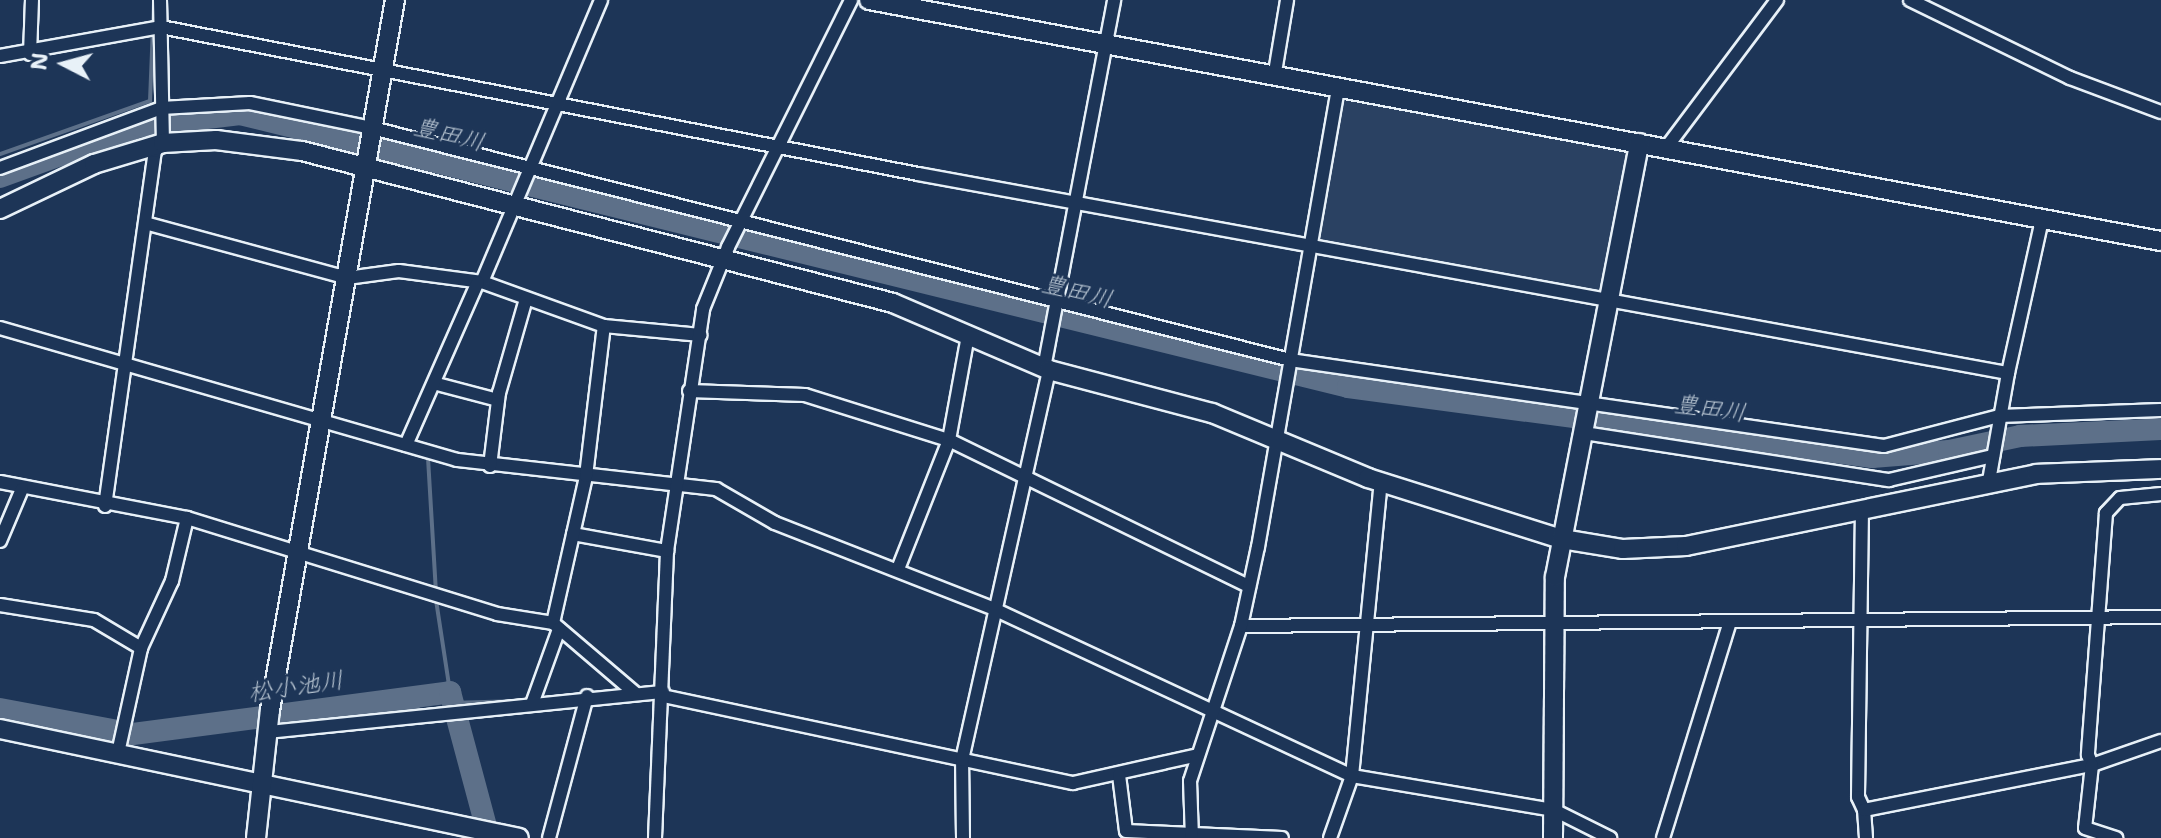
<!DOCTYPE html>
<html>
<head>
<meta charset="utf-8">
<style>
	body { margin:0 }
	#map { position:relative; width:2161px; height:838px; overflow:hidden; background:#1d3557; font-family:"Shantell Sans","Klee One",sans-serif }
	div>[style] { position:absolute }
	.built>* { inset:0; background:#2a4162; transform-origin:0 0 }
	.stream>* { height:4px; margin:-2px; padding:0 2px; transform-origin:2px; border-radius:2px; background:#5d7089 }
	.river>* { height:22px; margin:-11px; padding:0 11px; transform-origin:11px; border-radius:11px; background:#5d7089 }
	.roads { filter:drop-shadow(2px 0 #e8f1f8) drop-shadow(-2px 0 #e8f1f8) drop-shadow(0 2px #e8f1f8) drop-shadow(0 -2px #e8f1f8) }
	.street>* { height:12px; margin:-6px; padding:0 6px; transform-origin:6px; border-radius:6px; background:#1d3557 }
	.secondary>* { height:18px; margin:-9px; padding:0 9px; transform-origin:9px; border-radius:9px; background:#1d3557 }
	span { translate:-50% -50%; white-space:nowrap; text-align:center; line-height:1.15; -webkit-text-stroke:6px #1d3557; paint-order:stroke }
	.water-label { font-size:24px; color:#b7c4d1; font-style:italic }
	.north { position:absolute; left:24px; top:24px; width:80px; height:80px; -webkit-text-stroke:6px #1d3557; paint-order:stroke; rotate:276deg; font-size:22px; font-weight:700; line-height:32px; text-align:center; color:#e8f1f8 }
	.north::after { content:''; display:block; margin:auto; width:28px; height:36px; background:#e8f1f8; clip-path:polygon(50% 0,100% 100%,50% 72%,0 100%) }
</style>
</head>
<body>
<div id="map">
	<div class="built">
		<div style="left:1343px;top:96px;width:289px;height:146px;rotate:11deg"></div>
	</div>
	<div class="stream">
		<div style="left:0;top:154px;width:159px;rotate:-19.5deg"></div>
		<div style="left:150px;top:101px;width:101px;rotate:-87.7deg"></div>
		<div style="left:411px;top:453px;width:18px;rotate:16deg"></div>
		<div style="left:428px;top:458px;width:133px;rotate:86.6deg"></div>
		<div style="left:436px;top:600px;width:93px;rotate:81.3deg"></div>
		<div style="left:450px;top:703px;width:69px;rotate:-1.7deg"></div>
		<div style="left:387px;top:710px;width:31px;rotate:-6deg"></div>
	</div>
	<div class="river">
		<div style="left:0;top:177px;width:149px;rotate:-20deg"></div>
		<div style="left:140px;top:126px;width:101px;rotate:-6.8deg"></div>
		<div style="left:240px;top:114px;width:1141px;rotate:13.84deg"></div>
		<div style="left:1348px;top:387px;width:529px;rotate:7.61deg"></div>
		<div style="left:1872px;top:457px;width:77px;rotate:-4.5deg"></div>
		<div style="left:1949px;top:451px;width:73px;rotate:-11.9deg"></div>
		<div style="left:2020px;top:436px;width:141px;rotate:-2.8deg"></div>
		<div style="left:0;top:709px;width:135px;rotate:10.6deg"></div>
		<div style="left:133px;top:734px;width:320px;rotate:-7.5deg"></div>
		<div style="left:450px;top:692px;width:151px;rotate:75deg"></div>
	</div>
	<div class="roads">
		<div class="street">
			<div style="left:1910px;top:0;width:178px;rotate:26deg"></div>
			<div style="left:2070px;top:78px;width:97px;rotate:20.5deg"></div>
			<div style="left:30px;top:54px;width:54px;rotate:-87.9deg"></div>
			<div style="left:0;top:56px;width:164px;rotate:-10.2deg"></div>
			<div style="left:161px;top:27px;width:771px;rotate:10.99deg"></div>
			<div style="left:918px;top:174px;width:1108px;rotate:10.35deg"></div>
			<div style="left:2008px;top:373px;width:157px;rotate:-77.5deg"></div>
			<div style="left:1274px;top:78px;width:79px;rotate:-80.5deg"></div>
			<div style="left:1666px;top:148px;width:185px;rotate:-53.1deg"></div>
			<div style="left:0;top:168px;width:172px;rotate:-20.4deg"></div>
			<div style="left:161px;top:108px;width:89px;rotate:-3.2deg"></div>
			<div style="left:250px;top:103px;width:125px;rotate:11.6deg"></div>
			<div style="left:372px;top:128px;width:947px;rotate:14.18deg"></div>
			<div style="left:1290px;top:360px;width:600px;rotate:8.24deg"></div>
			<div style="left:1884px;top:446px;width:119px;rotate:-14.6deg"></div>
			<div style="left:1999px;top:416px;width:162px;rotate:-2.1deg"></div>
			<div style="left:145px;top:223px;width:209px;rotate:15.2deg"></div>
			<div style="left:347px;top:278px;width:52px;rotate:-7.7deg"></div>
			<div style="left:399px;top:271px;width:84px;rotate:7.5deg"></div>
			<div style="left:482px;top:282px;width:130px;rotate:19.8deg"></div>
			<div style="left:604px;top:326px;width:97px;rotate:5.3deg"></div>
			<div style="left:482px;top:282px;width:306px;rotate:-67.1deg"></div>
			<div style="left:0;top:328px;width:476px;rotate:16.1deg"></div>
			<div style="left:457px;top:460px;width:261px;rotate:6.4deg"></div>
			<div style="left:716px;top:489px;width:68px;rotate:30deg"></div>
			<div style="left:775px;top:523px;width:235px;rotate:21.4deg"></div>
			<div style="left:994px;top:609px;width:395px;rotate:25deg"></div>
			<div style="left:1352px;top:776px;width:205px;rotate:9.6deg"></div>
			<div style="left:1554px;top:810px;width:63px;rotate:26.6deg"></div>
			<div style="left:1044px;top:368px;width:375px;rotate:-79.2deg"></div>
			<div style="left:437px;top:384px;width:63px;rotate:14.7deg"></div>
			<div style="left:689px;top:391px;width:116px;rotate:2deg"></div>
			<div style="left:805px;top:395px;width:151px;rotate:17.4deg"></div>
			<div style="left:949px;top:440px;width:334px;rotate:26deg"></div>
			<div style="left:1584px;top:433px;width:309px;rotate:8.8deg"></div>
			<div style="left:1889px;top:480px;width:107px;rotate:-13deg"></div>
			<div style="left:406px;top:445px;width:178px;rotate:-66.2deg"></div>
			<div style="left:490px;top:466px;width:74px;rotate:-83deg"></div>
			<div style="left:499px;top:393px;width:98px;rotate:-74deg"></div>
			<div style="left:1989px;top:481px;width:110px;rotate:-80deg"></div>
			<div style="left:0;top:482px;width:190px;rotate:10.9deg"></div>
			<div style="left:187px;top:518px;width:325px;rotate:17.2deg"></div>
			<div style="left:497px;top:614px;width:57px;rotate:9.1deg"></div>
			<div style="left:553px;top:623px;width:108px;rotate:40.5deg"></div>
			<div style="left:2161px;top:494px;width:41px;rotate:174.4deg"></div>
			<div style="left:2120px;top:498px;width:21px;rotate:133deg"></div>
			<div style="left:2106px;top:513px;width:243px;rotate:94.3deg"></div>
			<div style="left:2088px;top:755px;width:11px;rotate:68deg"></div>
			<div style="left:2092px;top:765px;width:73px;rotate:-19.2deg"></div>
			<div style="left:105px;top:506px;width:359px;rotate:-82deg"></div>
			<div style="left:155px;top:151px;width:11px;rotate:-45deg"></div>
			<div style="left:163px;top:143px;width:143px;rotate:-91.2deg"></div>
			<div style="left:1862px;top:509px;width:288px;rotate:90.8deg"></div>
			<div style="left:1858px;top:797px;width:14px;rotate:65deg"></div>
			<div style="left:573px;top:534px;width:96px;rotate:10.3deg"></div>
			<div style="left:0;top:541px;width:56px;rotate:-67.1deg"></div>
			<div style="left:898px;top:569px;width:139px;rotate:-68.4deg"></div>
			<div style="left:949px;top:440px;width:107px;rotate:-79.7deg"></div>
			<div style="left:0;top:605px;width:95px;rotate:9.1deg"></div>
			<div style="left:94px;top:620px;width:55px;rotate:30.8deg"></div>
			<div style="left:553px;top:623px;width:151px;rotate:-77.3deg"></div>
			<div style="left:586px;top:476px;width:151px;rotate:-83.2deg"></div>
			<div style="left:1241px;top:626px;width:920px;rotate:-0.56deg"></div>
			<div style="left:663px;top:696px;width:419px;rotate:12deg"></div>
			<div style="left:1073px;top:783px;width:128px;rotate:-12.6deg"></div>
			<div style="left:532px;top:704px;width:80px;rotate:-70.2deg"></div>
			<div style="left:268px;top:732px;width:397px;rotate:-5.8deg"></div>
			<div style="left:118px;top:753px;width:107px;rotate:-77.6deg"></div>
			<div style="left:141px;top:648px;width:74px;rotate:-65.2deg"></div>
			<div style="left:172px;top:581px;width:65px;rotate:-76.6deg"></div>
			<div style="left:1119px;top:775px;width:56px;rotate:82.9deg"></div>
			<div style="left:1126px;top:831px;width:156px;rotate:2.6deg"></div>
			<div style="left:549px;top:838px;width:147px;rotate:-75deg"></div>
			<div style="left:655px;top:838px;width:287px;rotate:-87.6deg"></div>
			<div style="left:667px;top:551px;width:245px;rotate:-81.5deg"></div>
			<div style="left:703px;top:309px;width:67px;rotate:-68deg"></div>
			<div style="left:728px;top:247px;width:276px;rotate:-63.5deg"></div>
			<div style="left:963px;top:838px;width:78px;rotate:-90.7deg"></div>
			<div style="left:962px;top:760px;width:400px;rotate:-77.4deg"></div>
			<div style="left:1192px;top:838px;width:57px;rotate:-92deg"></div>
			<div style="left:1190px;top:781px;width:163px;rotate:-71.8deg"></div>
			<div style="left:1241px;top:626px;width:81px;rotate:-77.9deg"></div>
			<div style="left:1258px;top:547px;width:464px;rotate:-80.1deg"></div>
			<div style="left:1330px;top:838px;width:66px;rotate:-70.5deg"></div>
			<div style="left:1352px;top:776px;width:295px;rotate:-84.4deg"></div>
			<div style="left:1663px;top:838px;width:226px;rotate:-72.8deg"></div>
			<div style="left:1866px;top:838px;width:28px;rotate:-94deg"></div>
			<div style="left:1864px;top:810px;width:232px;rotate:-11.2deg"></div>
			<div style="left:2092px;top:765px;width:63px;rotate:96.3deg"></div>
			<div style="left:2085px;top:828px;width:33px;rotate:18deg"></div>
		</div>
		<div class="secondary">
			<div style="left:869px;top:0;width:1314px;rotate:10.57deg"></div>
			<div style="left:0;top:209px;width:104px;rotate:-25.6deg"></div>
			<div style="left:94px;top:164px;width:72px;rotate:-16.9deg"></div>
			<div style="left:163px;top:143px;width:53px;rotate:-3.2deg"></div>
			<div style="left:216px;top:140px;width:87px;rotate:7.3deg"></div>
			<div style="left:302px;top:151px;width:610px;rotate:14.42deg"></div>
			<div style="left:893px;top:303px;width:170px;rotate:23.2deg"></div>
			<div style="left:1049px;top:370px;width:169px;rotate:14.8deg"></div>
			<div style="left:1212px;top:413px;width:169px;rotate:22.6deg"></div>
			<div style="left:1368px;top:478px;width:203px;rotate:17.5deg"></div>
			<div style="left:1562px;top:539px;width:62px;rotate:9.3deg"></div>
			<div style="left:1623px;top:549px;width:63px;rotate:-2.7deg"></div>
			<div style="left:1686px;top:546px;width:357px;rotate:-11.6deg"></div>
			<div style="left:2036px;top:474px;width:125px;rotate:-2.3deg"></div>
			<div style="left:0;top:729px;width:530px;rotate:11.86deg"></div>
			<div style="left:256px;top:838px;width:129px;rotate:-83.8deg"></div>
			<div style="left:270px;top:710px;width:721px;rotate:-80.02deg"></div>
			<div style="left:1553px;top:838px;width:261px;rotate:-89.6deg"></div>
			<div style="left:1555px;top:577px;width:442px;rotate:-79deg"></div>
		</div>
	</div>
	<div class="water-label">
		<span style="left:449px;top:135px;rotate:14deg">豊田川</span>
		<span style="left:1077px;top:292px;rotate:14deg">豊田川</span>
		<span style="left:1710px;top:409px;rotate:8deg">豊田川</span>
		<span style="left:296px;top:687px;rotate:-8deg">松小池川</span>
	</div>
	<div class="north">N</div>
</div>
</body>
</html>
